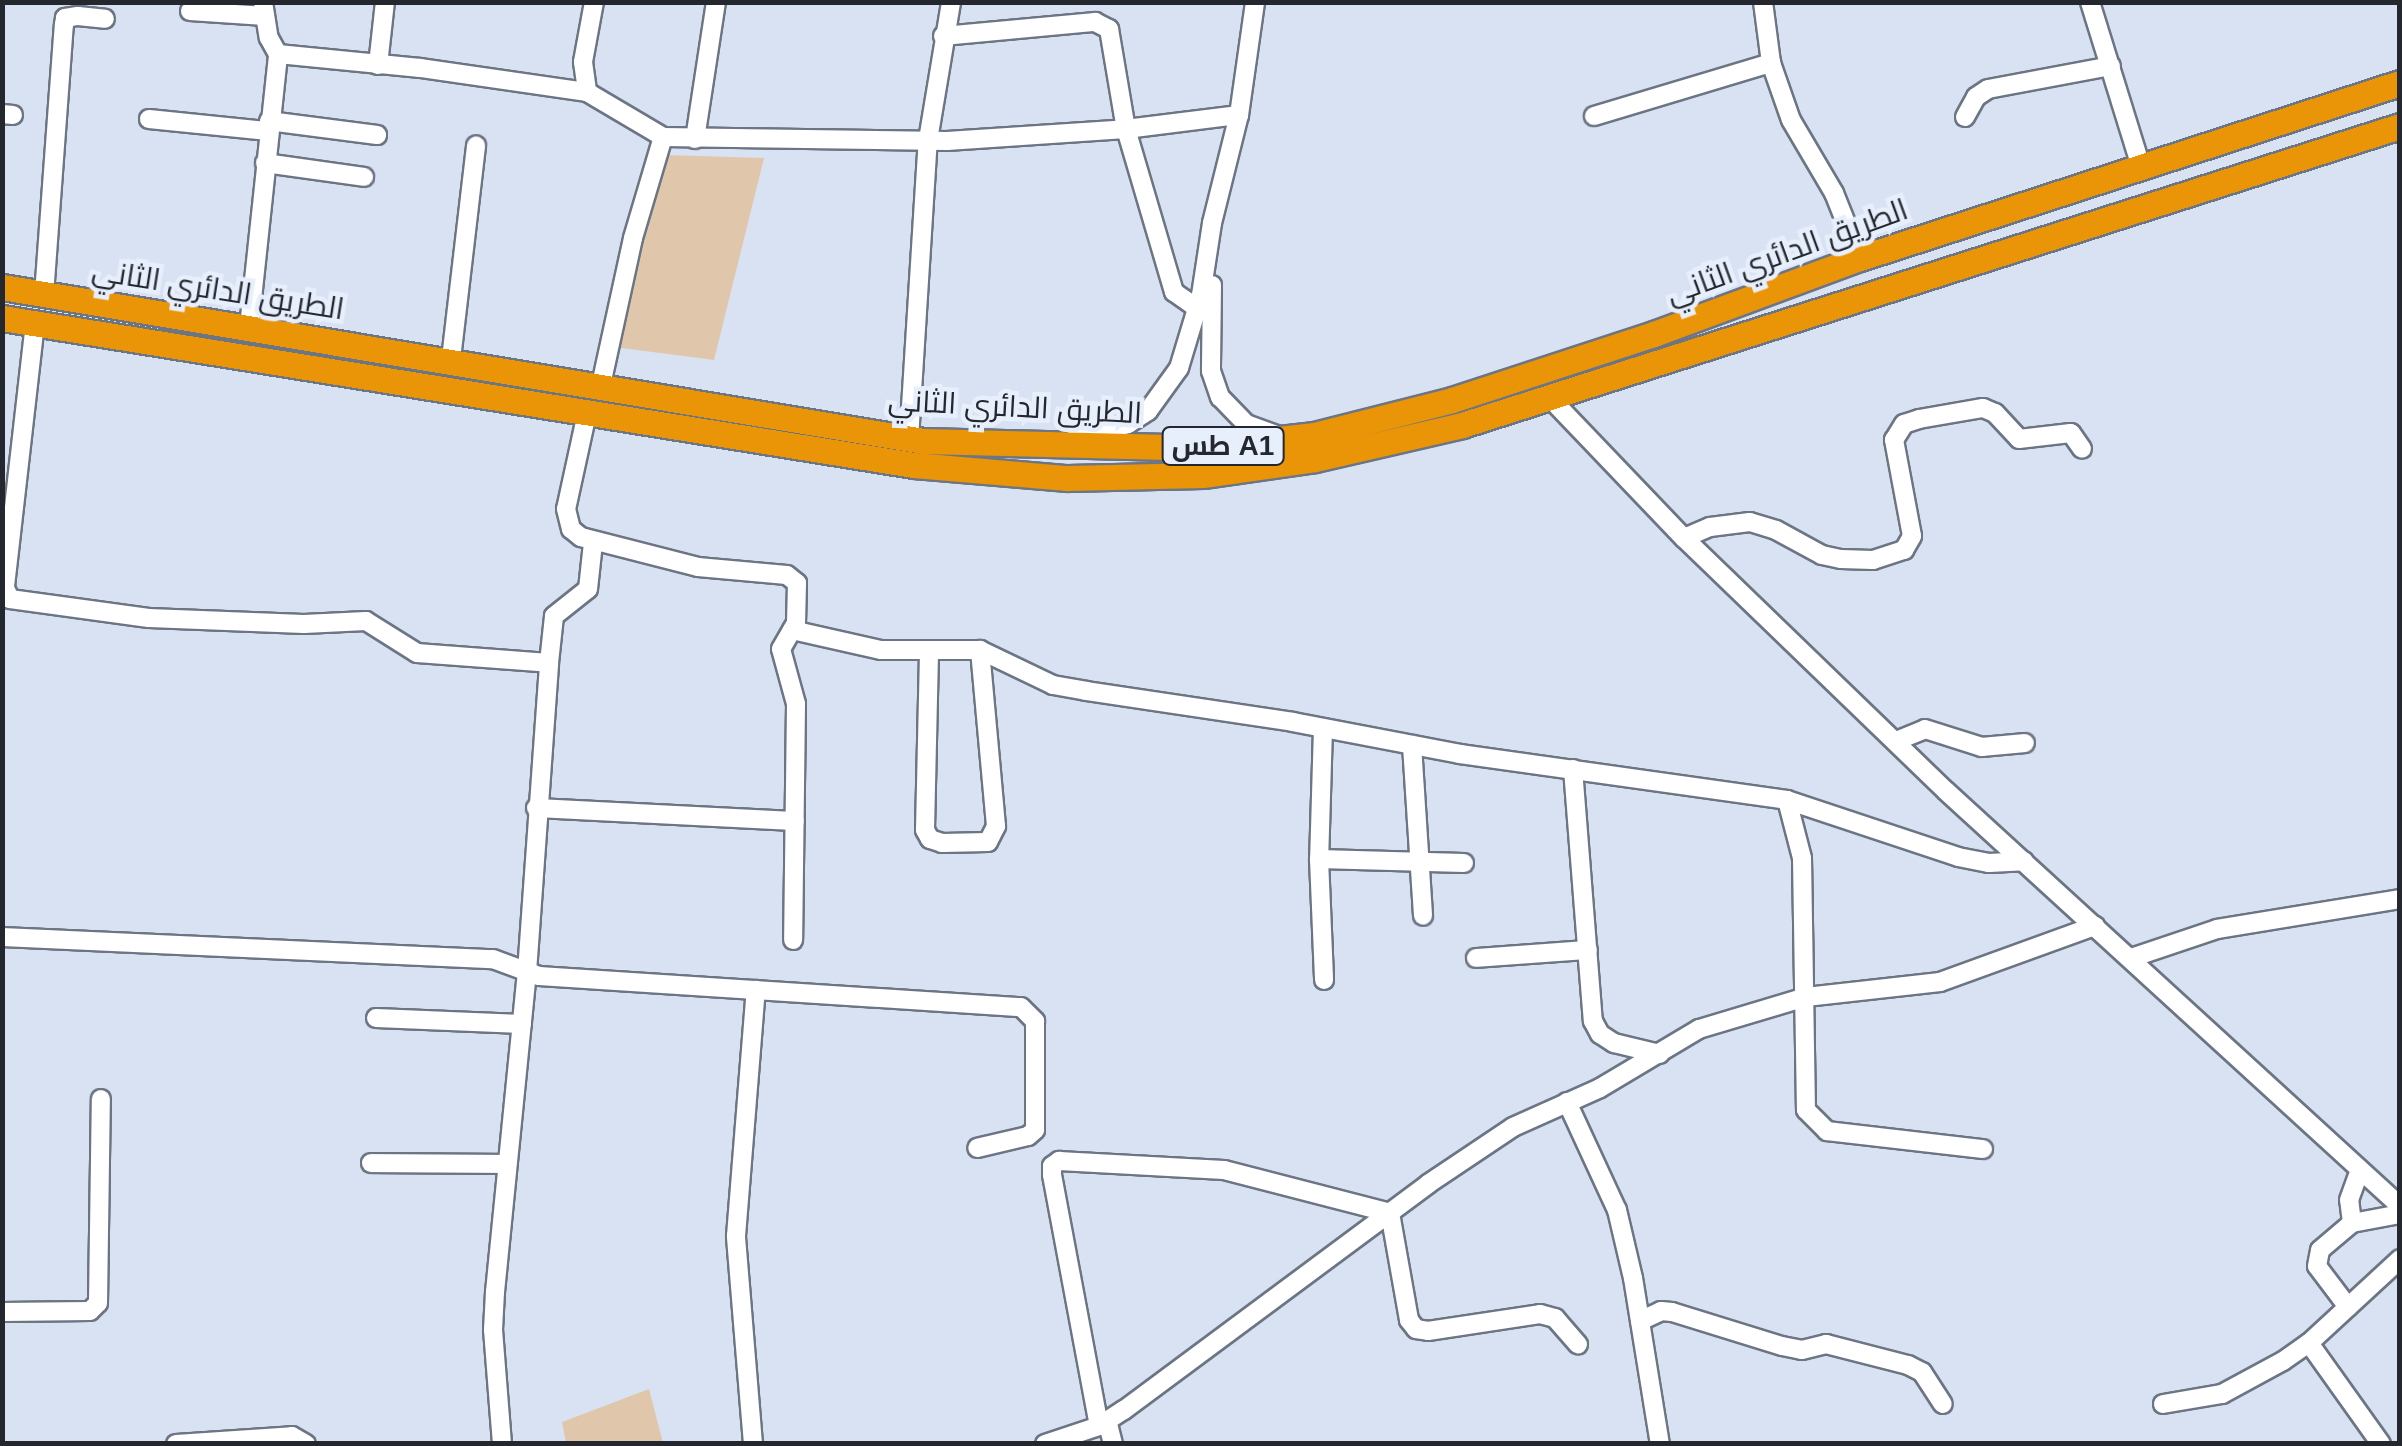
<!DOCTYPE html>
<html>
<head>
<meta charset="utf-8">
<style>
	body { margin:0 }
	#map { position:relative; width:2402px; height:1446px; overflow:hidden; background:#d8e2f3; font-family:Arial,Cairo,sans-serif }
	div>[style] { position:absolute }
	.green>* { inset:0; background:#e0c7ac }
	.roads { filter:drop-shadow(2px 0 #6c7584) drop-shadow(-2px 0 #6c7584) drop-shadow(0 2px #6c7584) drop-shadow(0 -2px #6c7584) }
	.minor>* { height:18px; margin:-9px; padding:0 9px; transform-origin:9px; border-radius:9px; background:#fff }
	.highway>* { height:25px; margin:-12.5px; padding:0 12.5px; transform-origin:12.5px; border-radius:12.5px; background:#ea9408 }
	span { translate:-50% -50%; white-space:nowrap; text-align:center; line-height:1.15; -webkit-text-stroke:9px #e7effd; paint-order:stroke }
	.shield-label span { padding:2px 8px; background:#e7effd; border:2px solid; border-radius:8px; -webkit-text-stroke-width:0 }
	.shield-label { font-size:28px; color:#24282e; font-weight:700 }
	.street-label { font-size:30px; color:#24282e }
	.frame { position:absolute; inset:0; border:5px solid #24282e; pointer-events:none }
</style>
</head>
<body>
<div id="map">
	<div class="green">
		<div style="clip-path:polygon(665px 155px,764px 158px,714px 360px,614px 347px,658px 160px)"></div>
		<div style="clip-path:polygon(649px 1389px,663px 1443px,566px 1443px,562px 1422px)"></div>
	</div>
	<div class="roads">
		<div class="minor">
			<div style="left:263px;top:2px;width:36px;rotate:81deg"></div>
			<div style="left:269px;top:38px;width:18px;rotate:61deg"></div>
			<div style="left:278px;top:54px;width:143px;rotate:5.6deg"></div>
			<div style="left:420px;top:68px;width:169px;rotate:8.2deg"></div>
			<div style="left:594px;top:2px;width:61px;rotate:100.4deg"></div>
			<div style="left:583px;top:62px;width:30px;rotate:82deg"></div>
			<div style="left:587px;top:92px;width:88px;rotate:30.6deg"></div>
			<div style="left:663px;top:137px;width:284px;rotate:0.8deg"></div>
			<div style="left:947px;top:141px;width:179px;rotate:-3.8deg"></div>
			<div style="left:1126px;top:129px;width:114px;rotate:-7.1deg"></div>
			<div style="left:1763px;top:2px;width:62px;rotate:82.5deg"></div>
			<div style="left:1771px;top:63px;width:60px;rotate:70.7deg"></div>
			<div style="left:1791px;top:120px;width:85px;rotate:59.5deg"></div>
			<div style="left:1834px;top:193px;width:70px;rotate:68.2deg"></div>
			<div style="left:2090px;top:2px;width:173px;rotate:72.8deg"></div>
			<div style="left:190px;top:11px;width:75px;rotate:3.8deg"></div>
			<div style="left:943px;top:36px;width:153px;rotate:-5.3deg"></div>
			<div style="left:1095px;top:22px;width:16px;rotate:27deg"></div>
			<div style="left:1109px;top:29px;width:101px;rotate:80.4deg"></div>
			<div style="left:1126px;top:129px;width:170px;rotate:73.6deg"></div>
			<div style="left:1174px;top:292px;width:29px;rotate:35deg"></div>
			<div style="left:378px;top:65px;width:63px;rotate:-83.7deg"></div>
			<div style="left:2px;top:114px;width:11px;rotate:5deg"></div>
			<div style="left:1594px;top:116px;width:185px;rotate:-16.7deg"></div>
			<div style="left:1965px;top:117px;width:23px;rotate:-61deg"></div>
			<div style="left:1976px;top:97px;width:14px;rotate:-34deg"></div>
			<div style="left:1988px;top:89px;width:125px;rotate:-10.6deg"></div>
			<div style="left:149px;top:119px;width:120px;rotate:5.8deg"></div>
			<div style="left:269px;top:121px;width:109px;rotate:7.4deg"></div>
			<div style="left:695px;top:139px;width:139px;rotate:-81.3deg"></div>
			<div style="left:265px;top:163px;width:100px;rotate:8deg"></div>
			<div style="left:1212px;top:285px;width:86px;rotate:90.7deg"></div>
			<div style="left:1211px;top:371px;width:28px;rotate:71deg"></div>
			<div style="left:1220px;top:397px;width:37px;rotate:46deg"></div>
			<div style="left:1246px;top:424px;width:33px;rotate:20deg"></div>
			<div style="left:44px;top:295px;width:271px;rotate:-85.8deg"></div>
			<div style="left:64px;top:25px;width:7px;rotate:-82deg"></div>
			<div style="left:65px;top:18px;width:13px;rotate:-9deg"></div>
			<div style="left:78px;top:16px;width:27px;rotate:6deg"></div>
			<div style="left:35px;top:323px;width:267px;rotate:96.5deg"></div>
			<div style="left:5px;top:588px;width:12px;rotate:66deg"></div>
			<div style="left:10px;top:599px;width:140px;rotate:7.8deg"></div>
			<div style="left:149px;top:618px;width:155px;rotate:2.2deg"></div>
			<div style="left:304px;top:624px;width:62px;rotate:-2.8deg"></div>
			<div style="left:366px;top:621px;width:60px;rotate:32.1deg"></div>
			<div style="left:417px;top:653px;width:132px;rotate:4.3deg"></div>
			<div style="left:249px;top:327px;width:275px;rotate:-83.9deg"></div>
			<div style="left:451px;top:359px;width:215px;rotate:-83.3deg"></div>
			<div style="left:601px;top:385px;width:150px;rotate:-77.7deg"></div>
			<div style="left:633px;top:238px;width:105px;rotate:-73.5deg"></div>
			<div style="left:1550px;top:398px;width:194px;rotate:46.3deg"></div>
			<div style="left:1684px;top:538px;width:364px;rotate:44deg"></div>
			<div style="left:1946px;top:791px;width:615px;rotate:42.43deg"></div>
			<div style="left:587px;top:413px;width:98px;rotate:102.3deg"></div>
			<div style="left:566px;top:509px;width:21px;rotate:76deg"></div>
			<div style="left:571px;top:529px;width:13px;rotate:39deg"></div>
			<div style="left:581px;top:537px;width:121px;rotate:14.4deg"></div>
			<div style="left:698px;top:567px;width:89px;rotate:5.1deg"></div>
			<div style="left:787px;top:575px;width:13px;rotate:39deg"></div>
			<div style="left:797px;top:583px;width:40px;rotate:91.4deg"></div>
			<div style="left:796px;top:623px;width:30px;rotate:120deg"></div>
			<div style="left:781px;top:649px;width:57px;rotate:74.7deg"></div>
			<div style="left:796px;top:704px;width:236px;rotate:90.7deg"></div>
			<div style="left:1076px;top:437px;width:54px;rotate:-14deg"></div>
			<div style="left:1128px;top:424px;width:24px;rotate:-33deg"></div>
			<div style="left:1148px;top:411px;width:53px;rotate:-54.2deg"></div>
			<div style="left:1179px;top:368px;width:76px;rotate:-73.2deg"></div>
			<div style="left:1201px;top:295px;width:73px;rotate:-81.3deg"></div>
			<div style="left:1212px;top:223px;width:111px;rotate:-76deg"></div>
			<div style="left:1239px;top:115px;width:114px;rotate:-81.9deg"></div>
			<div style="left:909px;top:439px;width:300px;rotate:-86.4deg"></div>
			<div style="left:928px;top:140px;width:140px;rotate:-80.5deg"></div>
			<div style="left:1684px;top:538px;width:28px;rotate:-23deg"></div>
			<div style="left:1710px;top:527px;width:40px;rotate:-7.1deg"></div>
			<div style="left:1750px;top:522px;width:27px;rotate:17deg"></div>
			<div style="left:1776px;top:530px;width:52px;rotate:28.5deg"></div>
			<div style="left:1822px;top:555px;width:19px;rotate:12deg"></div>
			<div style="left:1841px;top:559px;width:32px;rotate:2deg"></div>
			<div style="left:1873px;top:560px;width:33px;rotate:-18deg"></div>
			<div style="left:1904px;top:550px;width:16px;rotate:-60deg"></div>
			<div style="left:1912px;top:536px;width:98px;rotate:-100.6deg"></div>
			<div style="left:1894px;top:440px;width:19px;rotate:-58deg"></div>
			<div style="left:1904px;top:424px;width:16px;rotate:-18deg"></div>
			<div style="left:1919px;top:419px;width:65px;rotate:-9.8deg"></div>
			<div style="left:1983px;top:408px;width:13px;rotate:23deg"></div>
			<div style="left:1995px;top:413px;width:35px;rotate:47deg"></div>
			<div style="left:2019px;top:439px;width:52px;rotate:-6.6deg"></div>
			<div style="left:2071px;top:433px;width:19px;rotate:55deg"></div>
			<div style="left:792px;top:630px;width:91px;rotate:12.7deg"></div>
			<div style="left:881px;top:650px;width:99px"></div>
			<div style="left:980px;top:650px;width:81px;rotate:25.6deg"></div>
			<div style="left:1053px;top:685px;width:34px;rotate:10deg"></div>
			<div style="left:1086px;top:691px;width:209px;rotate:8.5deg"></div>
			<div style="left:1293px;top:722px;width:170px;rotate:10.8deg"></div>
			<div style="left:1460px;top:754px;width:330px;rotate:8deg"></div>
			<div style="left:1787px;top:800px;width:180px;rotate:18.4deg"></div>
			<div style="left:1958px;top:857px;width:32px;rotate:11deg"></div>
			<div style="left:1989px;top:863px;width:35px;rotate:-3deg"></div>
			<div style="left:929px;top:653px;width:177px;rotate:91.3deg"></div>
			<div style="left:925px;top:830px;width:10px;rotate:61deg"></div>
			<div style="left:930px;top:839px;width:13px;rotate:18deg"></div>
			<div style="left:942px;top:843px;width:46px;rotate:-1.2deg"></div>
			<div style="left:988px;top:842px;width:18px;rotate:-63deg"></div>
			<div style="left:996px;top:826px;width:177px;rotate:-95.2deg"></div>
			<div style="left:1323px;top:728px;width:131px;rotate:91.7deg"></div>
			<div style="left:1319px;top:859px;width:121px;rotate:87.6deg"></div>
			<div style="left:1896px;top:741px;width:31px;rotate:-22deg"></div>
			<div style="left:1925px;top:729px;width:60px;rotate:17.5deg"></div>
			<div style="left:1982px;top:747px;width:43px;rotate:-5.3deg"></div>
			<div style="left:1412px;top:745px;width:171px;rotate:86.3deg"></div>
			<div style="left:1573px;top:769px;width:253px;rotate:85.5deg"></div>
			<div style="left:1593px;top:1021px;width:15px;rotate:62deg"></div>
			<div style="left:1600px;top:1034px;width:17px;rotate:33deg"></div>
			<div style="left:1614px;top:1043px;width:47px;rotate:13.4deg"></div>
			<div style="left:1787px;top:800px;width:60px;rotate:75.5deg"></div>
			<div style="left:1802px;top:858px;width:252px;rotate:89.1deg"></div>
			<div style="left:1806px;top:1110px;width:30px;rotate:45deg"></div>
			<div style="left:1827px;top:1131px;width:157px;rotate:6.6deg"></div>
			<div style="left:536px;top:808px;width:259px;rotate:2.9deg"></div>
			<div style="left:1319px;top:859px;width:145px;rotate:1.6deg"></div>
			<div style="left:2px;top:937px;width:491px;rotate:2.6deg"></div>
			<div style="left:493px;top:959px;width:49px;rotate:20.3deg"></div>
			<div style="left:539px;top:976px;width:483px;rotate:3.7deg"></div>
			<div style="left:1021px;top:1007px;width:20px;rotate:45deg"></div>
			<div style="left:1035px;top:1021px;width:109px;rotate:90deg"></div>
			<div style="left:1035px;top:1130px;width:9px;rotate:139deg"></div>
			<div style="left:1028px;top:1136px;width:52px;rotate:166.8deg"></div>
			<div style="left:1476px;top:958px;width:112px;rotate:-4.1deg"></div>
			<div style="left:2131px;top:958px;width:91px;rotate:-18.6deg"></div>
			<div style="left:2217px;top:929px;width:185px;rotate:-9.3deg"></div>
			<div style="left:376px;top:1018px;width:146px;rotate:2.4deg"></div>
			<div style="left:1567px;top:1102px;width:119px;rotate:65.2deg"></div>
			<div style="left:1617px;top:1210px;width:70px;rotate:76.8deg"></div>
			<div style="left:1633px;top:1278px;width:168px;rotate:80.8deg"></div>
			<div style="left:371px;top:1163px;width:134px;rotate:0.4deg"></div>
			<div style="left:2352px;top:1223px;width:23px;rotate:-97deg"></div>
			<div style="left:2349px;top:1200px;width:32px;rotate:-70deg"></div>
			<div style="left:2348px;top:1307px;width:51px;rotate:-127.1deg"></div>
			<div style="left:2317px;top:1266px;width:16px;rotate:-79deg"></div>
			<div style="left:2320px;top:1250px;width:42px;rotate:-40.2deg"></div>
			<div style="left:2352px;top:1223px;width:49px;rotate:-10.6deg"></div>
			<div style="left:2px;top:1312px;width:88px;rotate:-0.7deg"></div>
			<div style="left:90px;top:1311px;width:11px;rotate:-45deg"></div>
			<div style="left:98px;top:1303px;width:204px;rotate:-89.2deg"></div>
			<div style="left:1640px;top:1321px;width:23px;rotate:-25deg"></div>
			<div style="left:1661px;top:1311px;width:11px;rotate:5deg"></div>
			<div style="left:1672px;top:1312px;width:115px;rotate:17.2deg"></div>
			<div style="left:1782px;top:1346px;width:20px;rotate:11deg"></div>
			<div style="left:1802px;top:1350px;width:25px;rotate:-14deg"></div>
			<div style="left:1826px;top:1344px;width:85px;rotate:14.4deg"></div>
			<div style="left:1908px;top:1365px;width:16px;rotate:27deg"></div>
			<div style="left:1922px;top:1372px;width:38px;rotate:57deg"></div>
			<div style="left:2309px;top:1343px;width:124px;rotate:54.5deg"></div>
			<div style="left:2163px;top:1404px;width:60px;rotate:-9.6deg"></div>
			<div style="left:2222px;top:1394px;width:69px;rotate:-28.4deg"></div>
			<div style="left:2283px;top:1361px;width:32px;rotate:-35deg"></div>
			<div style="left:2309px;top:1343px;width:124px;rotate:-42.7deg"></div>
			<div style="left:1107px;top:1420px;width:25px;rotate:76deg"></div>
			<div style="left:1099px;top:1426px;width:255px;rotate:-100.6deg"></div>
			<div style="left:1052px;top:1175px;width:9px;rotate:-90deg"></div>
			<div style="left:1052px;top:1166px;width:9px;rotate:-36deg"></div>
			<div style="left:1059px;top:1161px;width:165px;rotate:3.1deg"></div>
			<div style="left:1224px;top:1170px;width:171px;rotate:14.5deg"></div>
			<div style="left:1390px;top:1213px;width:109px;rotate:79.9deg"></div>
			<div style="left:1409px;top:1320px;width:11px;rotate:52deg"></div>
			<div style="left:1416px;top:1329px;width:12px;rotate:9deg"></div>
			<div style="left:1428px;top:1331px;width:113px;rotate:-8.6deg"></div>
			<div style="left:1540px;top:1314px;width:16px;rotate:15deg"></div>
			<div style="left:1555px;top:1318px;width:35px;rotate:49deg"></div>
			<div style="left:176px;top:1444px;width:116px;rotate:-3.9deg"></div>
			<div style="left:292px;top:1436px;width:16px;rotate:30deg"></div>
			<div style="left:502px;top:1444px;width:114px;rotate:-94.5deg"></div>
			<div style="left:493px;top:1330px;width:38px;rotate:-87deg"></div>
			<div style="left:495px;top:1292px;width:322px;rotate:-84.3deg"></div>
			<div style="left:527px;top:972px;width:310px;rotate:-85.9deg"></div>
			<div style="left:549px;top:663px;width:47px;rotate:-83.9deg"></div>
			<div style="left:554px;top:616px;width:43px;rotate:-38.5deg"></div>
			<div style="left:588px;top:589px;width:46px;rotate:-83.8deg"></div>
			<div style="left:753px;top:1444px;width:209px;rotate:-94.7deg"></div>
			<div style="left:736px;top:1236px;width:247px;rotate:-85.4deg"></div>
			<div style="left:1045px;top:1444px;width:57px;rotate:-18.4deg"></div>
			<div style="left:1099px;top:1426px;width:30px;rotate:-33deg"></div>
			<div style="left:1124px;top:1410px;width:379px;rotate:-36.6deg"></div>
			<div style="left:1428px;top:1184px;width:102px;rotate:-33.8deg"></div>
			<div style="left:1513px;top:1127px;width:95px;rotate:-24.1deg"></div>
			<div style="left:1600px;top:1088px;width:115px;rotate:-30.8deg"></div>
			<div style="left:1699px;top:1029px;width:112px;rotate:-16.7deg"></div>
			<div style="left:1806px;top:997px;width:135px;rotate:-6.4deg"></div>
			<div style="left:1940px;top:982px;width:165px;rotate:-19.9deg"></div>
		</div>
		<div class="highway">
			<div style="left:2px;top:287px;width:934px;rotate:9.49deg"></div>
			<div style="left:923px;top:441px;width:277px;rotate:1.4deg"></div>
			<div style="left:1200px;top:448px;width:115px;rotate:-6.5deg"></div>
			<div style="left:1314px;top:435px;width:142px;rotate:-14.2deg"></div>
			<div style="left:1452px;top:400px;width:213px;rotate:-18.1deg"></div>
			<div style="left:1654px;top:334px;width:220px;rotate:-20.3deg"></div>
			<div style="left:1860px;top:258px;width:568px;rotate:-17.96deg"></div>
			<div style="left:2px;top:318px;width:924px;rotate:9.16deg"></div>
			<div style="left:914px;top:465px;width:154px;rotate:4.9deg"></div>
			<div style="left:1067px;top:478px;width:136px;rotate:-1.3deg"></div>
			<div style="left:1203px;top:475px;width:113px;rotate:-8.1deg"></div>
			<div style="left:1315px;top:459px;width:151px;rotate:-13deg"></div>
			<div style="left:1462px;top:425px;width:985px;rotate:-17.68deg"></div>
		</div>
	</div>
	<div class="shield-label">
		<span style="left:1223px;top:446px">طس A1</span>
	</div>
	<div class="street-label">
		<span style="left:1787px;top:252px;rotate:-20deg">الطريق الدائري الثاني</span>
		<span style="left:218px;top:290px;rotate:9deg">الطريق الدائري الثاني</span>
		<span style="left:1015px;top:407px;rotate:3deg">الطريق الدائري الثاني</span>
	</div>
	<div class="frame"></div>
</div>
</body>
</html>
